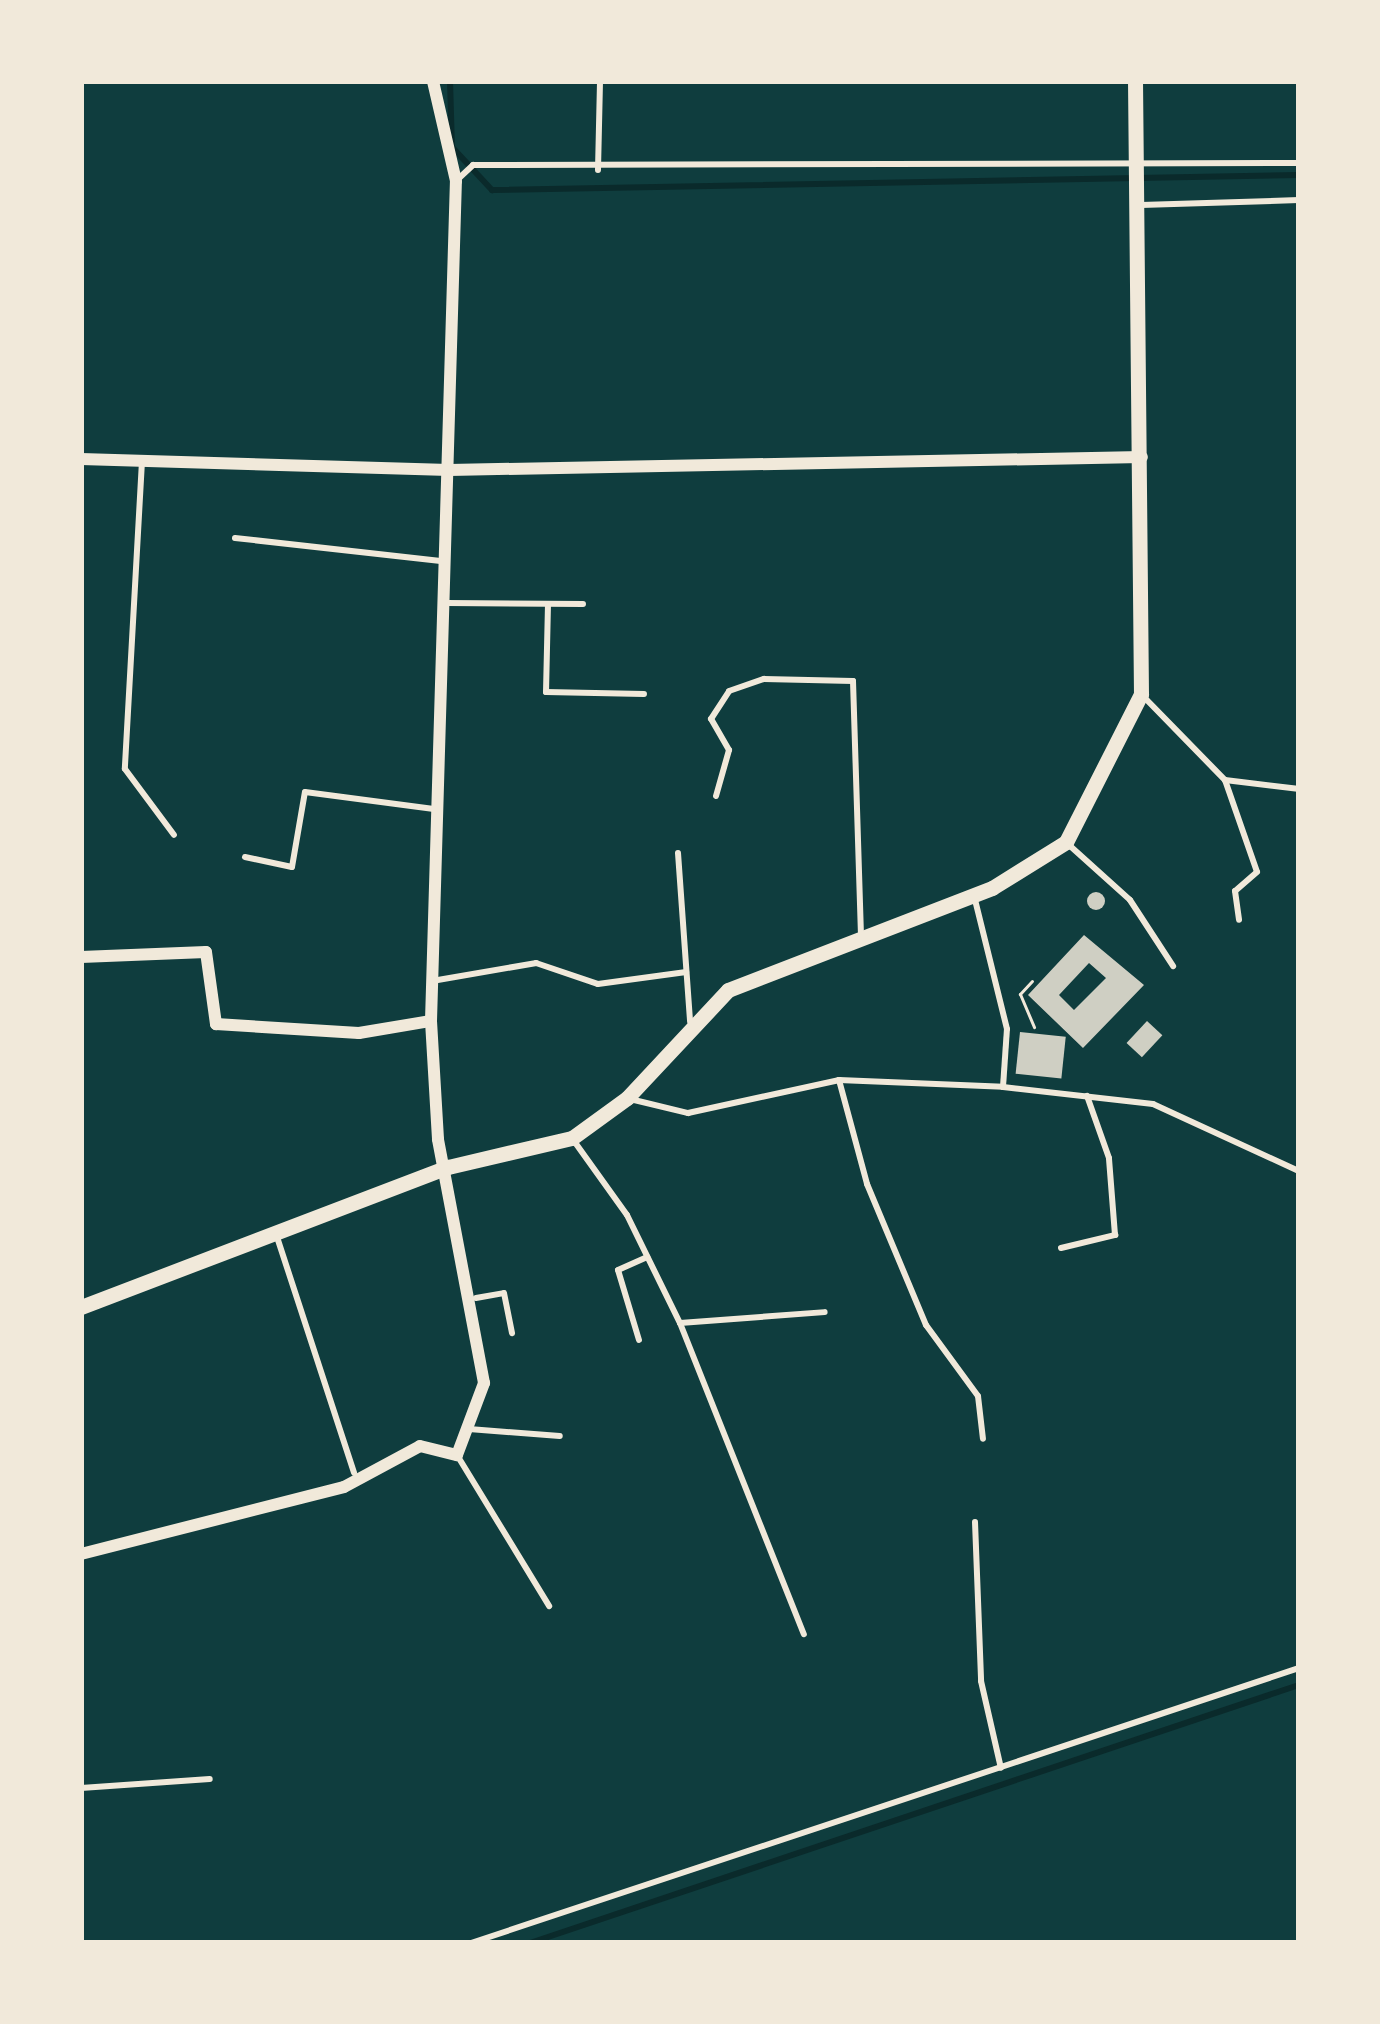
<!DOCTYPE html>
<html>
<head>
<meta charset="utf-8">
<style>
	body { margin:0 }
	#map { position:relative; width:1380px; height:2024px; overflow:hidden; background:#0f3d3e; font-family:Rubik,sans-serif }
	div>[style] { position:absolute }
	.stream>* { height:6px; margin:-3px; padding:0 3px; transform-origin:3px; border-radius:3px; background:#0a2a2b }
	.building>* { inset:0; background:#cfcfc3; transform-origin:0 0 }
	.round { border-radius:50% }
	.path>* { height:3px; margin:-1.5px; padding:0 1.5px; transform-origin:1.5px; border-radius:1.5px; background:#f1e9da }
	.service>* { height:6px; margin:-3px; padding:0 3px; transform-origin:3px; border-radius:3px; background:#f1e9da }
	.minor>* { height:12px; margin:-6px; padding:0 6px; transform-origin:6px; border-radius:6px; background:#f1e9da }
	.tertiary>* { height:15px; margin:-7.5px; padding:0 7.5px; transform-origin:7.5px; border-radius:7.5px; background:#f1e9da }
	span { translate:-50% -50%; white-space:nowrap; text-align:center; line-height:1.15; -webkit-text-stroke:12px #f1e9da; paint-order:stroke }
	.frame { position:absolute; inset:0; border:84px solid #f1e9da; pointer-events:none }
</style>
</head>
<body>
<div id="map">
	<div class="stream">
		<div style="left:450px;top:81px;width:66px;rotate:88.3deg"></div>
		<div style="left:452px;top:147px;width:59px;rotate:47.1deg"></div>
		<div style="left:492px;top:190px;width:807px;rotate:-1.06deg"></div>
		<div style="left:530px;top:1943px;width:811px;rotate:-18.55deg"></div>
	</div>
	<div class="building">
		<div class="round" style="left:1087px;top:892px;width:18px;height:18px"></div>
		<div style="clip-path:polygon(evenodd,1084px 935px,1144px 985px,1083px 1048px,1028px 995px,1084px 935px,1089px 963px,1106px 978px,1074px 1010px,1059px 995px,1089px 963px)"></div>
		<div style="left:1147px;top:1021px;width:21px;height:30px;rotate:43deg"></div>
		<div style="left:1020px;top:1032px;width:46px;height:42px;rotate:6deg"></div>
	</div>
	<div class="path">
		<div style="left:1032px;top:981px;width:18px;rotate:133deg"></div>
		<div style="left:1020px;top:994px;width:36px;rotate:67deg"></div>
	</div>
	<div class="service">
		<div style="left:598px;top:170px;width:89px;rotate:-88.7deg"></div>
		<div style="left:457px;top:180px;width:22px;rotate:-43deg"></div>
		<div style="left:473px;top:165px;width:826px;rotate:-0.14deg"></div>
		<div style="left:1141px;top:205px;width:158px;rotate:-1.8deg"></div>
		<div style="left:142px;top:461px;width:308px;rotate:93.2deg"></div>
		<div style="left:125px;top:769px;width:82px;rotate:53.4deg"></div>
		<div style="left:235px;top:538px;width:207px;rotate:6.4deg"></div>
		<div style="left:447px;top:603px;width:136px;rotate:0.4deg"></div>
		<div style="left:548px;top:604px;width:88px;rotate:91.3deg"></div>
		<div style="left:546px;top:692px;width:98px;rotate:1.2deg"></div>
		<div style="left:1141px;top:694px;width:120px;rotate:45.7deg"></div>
		<div style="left:1225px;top:780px;width:75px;rotate:6.9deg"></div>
		<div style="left:1225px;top:780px;width:97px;rotate:70.8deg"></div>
		<div style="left:1257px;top:872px;width:29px;rotate:139deg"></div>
		<div style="left:1235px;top:891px;width:29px;rotate:82deg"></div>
		<div style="left:716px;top:796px;width:48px;rotate:-74.2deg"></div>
		<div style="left:729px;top:750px;width:36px;rotate:-120deg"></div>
		<div style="left:711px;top:719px;width:33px;rotate:-57deg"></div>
		<div style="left:729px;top:691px;width:37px;rotate:-19deg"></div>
		<div style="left:764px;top:679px;width:89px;rotate:1.3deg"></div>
		<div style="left:853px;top:681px;width:251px;rotate:88.2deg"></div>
		<div style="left:1069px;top:845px;width:82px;rotate:42deg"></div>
		<div style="left:1130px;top:900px;width:79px;rotate:56.9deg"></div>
		<div style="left:678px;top:853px;width:169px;rotate:85.9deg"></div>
		<div style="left:245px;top:857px;width:48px;rotate:12deg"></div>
		<div style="left:292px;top:867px;width:76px;rotate:-80.2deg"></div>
		<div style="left:305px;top:792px;width:130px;rotate:7.5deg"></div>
		<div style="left:432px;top:981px;width:106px;rotate:-9.8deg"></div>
		<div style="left:536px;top:963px;width:65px;rotate:18.7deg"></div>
		<div style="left:598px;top:984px;width:89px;rotate:-7.8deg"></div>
		<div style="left:839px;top:1080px;width:108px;rotate:74.9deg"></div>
		<div style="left:867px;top:1184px;width:153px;rotate:67.3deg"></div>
		<div style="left:926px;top:1325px;width:88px;rotate:53.8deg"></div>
		<div style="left:978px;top:1396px;width:43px;rotate:83.4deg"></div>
		<div style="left:1003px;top:1087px;width:151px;rotate:6.5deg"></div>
		<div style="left:1153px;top:1104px;width:161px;rotate:24.7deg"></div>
		<div style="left:630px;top:1099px;width:60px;rotate:13.6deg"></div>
		<div style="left:688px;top:1113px;width:155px;rotate:-12.3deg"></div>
		<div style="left:839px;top:1080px;width:164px;rotate:2.4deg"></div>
		<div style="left:1003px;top:1087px;width:58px;rotate:-86.1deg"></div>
		<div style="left:1007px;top:1029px;width:137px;rotate:-103.9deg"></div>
		<div style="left:574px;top:1141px;width:91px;rotate:54.4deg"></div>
		<div style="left:627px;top:1215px;width:120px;rotate:63.9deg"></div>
		<div style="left:680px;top:1323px;width:335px;rotate:68.3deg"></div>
		<div style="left:277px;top:1237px;width:248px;rotate:71.9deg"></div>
		<div style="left:1061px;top:1248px;width:56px;rotate:-13.5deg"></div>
		<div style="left:1115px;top:1235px;width:77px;rotate:-94.5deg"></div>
		<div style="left:1109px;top:1158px;width:66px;rotate:-109.5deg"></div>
		<div style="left:476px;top:1298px;width:28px;rotate:-10deg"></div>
		<div style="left:504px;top:1293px;width:41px;rotate:78.7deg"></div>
		<div style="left:680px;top:1323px;width:145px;rotate:-4.3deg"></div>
		<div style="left:639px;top:1340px;width:73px;rotate:-106.7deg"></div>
		<div style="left:618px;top:1270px;width:32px;rotate:-24deg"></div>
		<div style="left:469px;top:1429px;width:91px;rotate:4.4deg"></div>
		<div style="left:457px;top:1455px;width:177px;rotate:58.6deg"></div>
		<div style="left:975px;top:1522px;width:159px;rotate:87.8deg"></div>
		<div style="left:981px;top:1681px;width:89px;rotate:77.1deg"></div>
		<div style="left:81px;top:1788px;width:129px;rotate:-4deg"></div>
		<div style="left:471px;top:1943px;width:872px;rotate:-18.37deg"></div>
	</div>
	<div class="minor">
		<div style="left:81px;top:459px;width:368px;rotate:1.7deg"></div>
		<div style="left:449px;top:470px;width:693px;rotate:-1.07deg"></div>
		<div style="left:81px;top:957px;width:125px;rotate:-2.3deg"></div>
		<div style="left:206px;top:952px;width:73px;rotate:82.1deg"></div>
		<div style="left:216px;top:1024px;width:143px;rotate:3.6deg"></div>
		<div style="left:359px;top:1033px;width:73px;rotate:-9.5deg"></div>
		<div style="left:81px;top:1554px;width:271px;rotate:-14.3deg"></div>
		<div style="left:344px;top:1487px;width:86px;rotate:-28.3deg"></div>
		<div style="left:420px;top:1446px;width:38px;rotate:14deg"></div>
		<div style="left:457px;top:1455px;width:77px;rotate:-69.4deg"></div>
		<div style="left:484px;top:1383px;width:248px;rotate:-100.7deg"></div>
		<div style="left:438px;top:1139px;width:118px;rotate:-93.4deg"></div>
		<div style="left:431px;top:1021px;width:840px;rotate:-88.3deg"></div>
		<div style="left:456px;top:181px;width:103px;rotate:-103deg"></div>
	</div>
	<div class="tertiary">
		<div style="left:81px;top:1307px;width:393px;rotate:-20.9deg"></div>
		<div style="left:448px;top:1167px;width:127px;rotate:-13.2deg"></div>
		<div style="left:572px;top:1138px;width:68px;rotate:-36deg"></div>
		<div style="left:627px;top:1098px;width:148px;rotate:-46.9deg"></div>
		<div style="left:728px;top:990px;width:283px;rotate:-21.1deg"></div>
		<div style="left:992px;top:888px;width:87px;rotate:-31.9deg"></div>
		<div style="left:1066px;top:842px;width:166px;rotate:-63.1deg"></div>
		<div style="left:1141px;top:694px;width:613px;rotate:-90.56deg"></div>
	</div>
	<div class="frame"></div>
</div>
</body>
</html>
